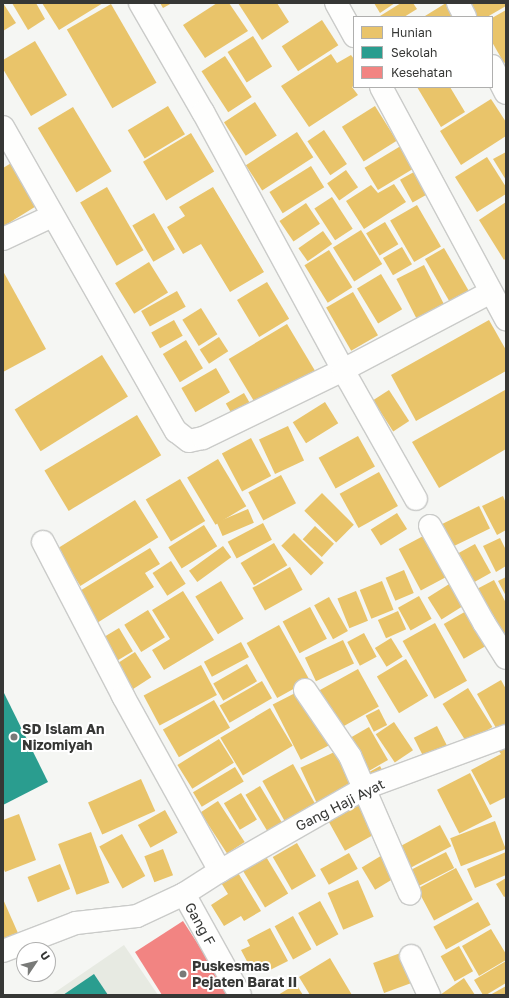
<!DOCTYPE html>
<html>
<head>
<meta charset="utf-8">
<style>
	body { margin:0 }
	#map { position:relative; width:509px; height:998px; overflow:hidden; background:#f5f6f3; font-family:"Golos Text",sans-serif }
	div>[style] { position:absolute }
	.built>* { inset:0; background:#e7eae2 }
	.homes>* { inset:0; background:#e9c46a; transform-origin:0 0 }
	.schools>* { inset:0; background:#2a9d8f }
	.health>* { inset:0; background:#f28482 }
	.roads { filter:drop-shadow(1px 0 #cacbc9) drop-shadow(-1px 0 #cacbc9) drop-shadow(0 1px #cacbc9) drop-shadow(0 -1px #cacbc9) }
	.minor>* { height:22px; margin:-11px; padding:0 11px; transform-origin:11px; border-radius:11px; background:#fefefd }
	.dots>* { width:11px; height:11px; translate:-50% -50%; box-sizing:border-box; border:2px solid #fff; border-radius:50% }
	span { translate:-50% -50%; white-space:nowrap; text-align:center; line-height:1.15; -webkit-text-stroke:4px #fff; paint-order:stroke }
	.poi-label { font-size:14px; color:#363735; font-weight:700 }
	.left { translate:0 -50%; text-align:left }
	.street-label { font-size:14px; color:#363735 }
	.frame { position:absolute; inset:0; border:4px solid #363735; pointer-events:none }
	.legend { position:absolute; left:353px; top:16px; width:140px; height:72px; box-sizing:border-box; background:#fff; border:1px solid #afafae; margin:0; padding:5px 7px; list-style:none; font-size:12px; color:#363735 }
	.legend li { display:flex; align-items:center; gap:8px; height:20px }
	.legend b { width:20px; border:1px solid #afafae }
	.north { position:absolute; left:16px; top:942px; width:40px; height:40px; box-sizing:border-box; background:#fff; border:1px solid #afafae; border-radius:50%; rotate:55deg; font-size:11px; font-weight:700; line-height:16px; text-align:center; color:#363735 }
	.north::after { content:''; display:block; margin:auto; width:14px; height:18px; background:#797a78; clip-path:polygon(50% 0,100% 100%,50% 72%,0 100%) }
</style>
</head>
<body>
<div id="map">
	<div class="built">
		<div style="clip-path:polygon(124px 945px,158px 995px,51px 995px)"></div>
	</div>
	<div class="homes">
		<div style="clip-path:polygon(3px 3px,16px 23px,3px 31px)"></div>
		<div style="clip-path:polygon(12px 3px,36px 3px,45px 19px,28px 30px)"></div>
		<div style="clip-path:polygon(42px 3px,103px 3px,59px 30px)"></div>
		<div style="clip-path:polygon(160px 3px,172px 3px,163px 8px)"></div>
		<div style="clip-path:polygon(217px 3px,229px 3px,248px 31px,205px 58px,183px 25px)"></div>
		<div style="clip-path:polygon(238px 3px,277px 3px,289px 22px,262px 40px)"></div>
		<div style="clip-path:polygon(374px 3px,395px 3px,380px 13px)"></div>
		<div style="clip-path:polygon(401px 3px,413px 3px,417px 9px,404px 17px,381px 17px,380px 16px)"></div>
		<div style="clip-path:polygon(446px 3px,451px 3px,460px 17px,426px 17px,425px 16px)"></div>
		<div style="clip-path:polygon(467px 3px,506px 3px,506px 6px,487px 17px,475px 17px)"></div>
		<div style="left:111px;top:4px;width:91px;height:51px;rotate:60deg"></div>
		<div style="clip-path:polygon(506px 10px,506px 62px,504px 63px,492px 42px,492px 18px)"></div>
		<div style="left:322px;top:20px;width:30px;height:48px;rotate:57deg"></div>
		<div style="left:253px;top:36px;width:36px;height:30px;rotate:58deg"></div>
		<div style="clip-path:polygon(35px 41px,67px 95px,31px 116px,3px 69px,3px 60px)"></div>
		<div style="clip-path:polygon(331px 54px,337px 63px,351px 55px,354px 59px,354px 86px,352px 87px,358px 95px,309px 127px,281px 86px)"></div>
		<div style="left:225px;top:56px;width:49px;height:28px;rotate:57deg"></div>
		<div style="clip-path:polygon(417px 87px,450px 87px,465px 112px,441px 127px)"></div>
		<div style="clip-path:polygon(491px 99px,506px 122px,506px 136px,461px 165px,440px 131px)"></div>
		<div style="left:255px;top:102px;width:40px;height:37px;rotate:57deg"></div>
		<div style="left:168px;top:106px;width:33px;height:47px;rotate:59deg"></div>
		<div style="left:375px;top:106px;width:41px;height:39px;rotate:58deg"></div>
		<div style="left:73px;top:107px;width:75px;height:41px;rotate:59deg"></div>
		<div style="left:324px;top:130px;width:41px;height:20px;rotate:56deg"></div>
		<div style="left:297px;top:132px;width:30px;height:61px;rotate:57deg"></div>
		<div style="left:191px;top:133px;width:45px;height:56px;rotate:59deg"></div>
		<div style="left:404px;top:144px;width:26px;height:46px;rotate:59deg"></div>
		<div style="clip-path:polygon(506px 152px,506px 180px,493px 159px)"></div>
		<div style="clip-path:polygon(487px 157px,506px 187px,506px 194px,477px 212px,455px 177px)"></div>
		<div style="clip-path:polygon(13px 162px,38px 205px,4px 226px,3px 168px)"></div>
		<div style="left:311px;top:166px;width:25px;height:49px;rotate:58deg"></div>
		<div style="left:421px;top:168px;width:26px;height:24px;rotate:61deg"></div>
		<div style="left:346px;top:170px;width:21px;height:23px;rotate:55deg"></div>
		<div style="clip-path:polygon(394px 184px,406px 202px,364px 229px,346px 201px,371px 185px,378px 193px)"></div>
		<div style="left:107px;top:187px;width:73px;height:31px;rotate:60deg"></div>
		<div style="clip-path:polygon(213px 187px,264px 272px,230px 292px,201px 244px,183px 254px,167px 227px,185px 216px,179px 207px)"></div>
		<div style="left:332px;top:197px;width:38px;height:21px;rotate:57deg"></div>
		<div style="clip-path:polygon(506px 202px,506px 258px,504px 260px,479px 220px)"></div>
		<div style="left:306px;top:203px;width:25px;height:32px;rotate:56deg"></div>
		<div style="left:417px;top:205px;width:48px;height:31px;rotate:60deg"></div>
		<div style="left:154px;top:213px;width:42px;height:25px;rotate:60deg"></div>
		<div style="left:385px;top:222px;width:26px;height:22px;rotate:59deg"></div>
		<div style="left:361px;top:230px;width:40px;height:33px;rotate:58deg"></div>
		<div style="left:323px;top:231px;width:16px;height:30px;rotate:55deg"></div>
		<div style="left:402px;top:247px;width:20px;height:22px;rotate:60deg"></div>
		<div style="left:444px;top:248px;width:52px;height:22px;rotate:60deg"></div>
		<div style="left:329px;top:250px;width:44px;height:29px;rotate:58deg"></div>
		<div style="left:149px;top:262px;width:36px;height:40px;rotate:58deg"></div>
		<div style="left:424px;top:265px;width:46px;height:31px;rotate:63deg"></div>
		<div style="clip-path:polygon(3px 271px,46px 349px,3px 372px)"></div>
		<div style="left:381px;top:274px;width:41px;height:28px;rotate:59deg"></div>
		<div style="left:267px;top:282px;width:43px;height:35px;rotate:59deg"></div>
		<div style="left:177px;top:291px;width:18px;height:41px;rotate:61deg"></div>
		<div style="left:353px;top:292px;width:50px;height:31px;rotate:60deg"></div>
		<div style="left:201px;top:308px;width:31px;height:22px;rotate:58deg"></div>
		<div style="left:174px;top:320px;width:18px;height:26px;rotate:61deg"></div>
		<div style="clip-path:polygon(489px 320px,506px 350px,506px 371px,416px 421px,391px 375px)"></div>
		<div style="left:287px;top:324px;width:55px;height:68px;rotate:59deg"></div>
		<div style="left:219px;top:337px;width:17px;height:23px;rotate:57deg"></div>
		<div style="left:186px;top:340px;width:33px;height:27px;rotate:59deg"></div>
		<div style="left:102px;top:355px;width:49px;height:103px;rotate:58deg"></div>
		<div style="left:216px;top:368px;width:28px;height:40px;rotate:60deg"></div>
		<div style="left:389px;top:390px;width:37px;height:19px;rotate:57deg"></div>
		<div style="clip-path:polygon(505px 390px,506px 449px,439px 488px,412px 442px)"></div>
		<div style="left:244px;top:393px;width:20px;height:21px;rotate:60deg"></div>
		<div style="left:325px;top:402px;width:25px;height:38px;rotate:58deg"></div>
		<div style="left:137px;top:415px;width:47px;height:108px;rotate:59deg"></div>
		<div style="left:288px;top:426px;width:38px;height:32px;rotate:65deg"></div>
		<div style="left:358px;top:436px;width:35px;height:45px;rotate:61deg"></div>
		<div style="left:251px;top:438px;width:43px;height:33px;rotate:62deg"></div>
		<div style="left:218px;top:459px;width:55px;height:36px;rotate:59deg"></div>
		<div style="left:379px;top:472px;width:39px;height:45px;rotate:61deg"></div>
		<div style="left:281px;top:475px;width:32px;height:37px;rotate:62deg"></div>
		<div style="left:180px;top:479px;width:49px;height:40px;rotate:59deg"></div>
		<div style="left:322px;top:493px;width:45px;height:25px;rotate:45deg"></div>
		<div style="clip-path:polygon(503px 496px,506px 503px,506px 530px,497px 535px,482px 506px)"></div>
		<div style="left:135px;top:500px;width:44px;height:92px;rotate:58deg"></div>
		<div style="left:479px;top:506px;width:25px;height:49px;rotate:64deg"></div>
		<div style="left:248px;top:509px;width:15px;height:34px;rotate:67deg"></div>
		<div style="left:397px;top:513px;width:19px;height:31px;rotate:58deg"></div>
		<div style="left:263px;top:523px;width:19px;height:40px;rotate:62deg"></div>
		<div style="left:204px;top:525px;width:25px;height:42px;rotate:58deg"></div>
		<div style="left:315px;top:526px;width:26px;height:18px;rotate:43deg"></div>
		<div style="left:294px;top:533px;width:42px;height:18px;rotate:45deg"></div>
		<div style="left:427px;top:534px;width:47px;height:32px;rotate:62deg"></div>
		<div style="clip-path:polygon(500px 538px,506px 550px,506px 566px,496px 572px,483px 546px)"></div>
		<div style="left:274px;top:543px;width:26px;height:39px;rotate:59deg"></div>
		<div style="left:475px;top:544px;width:33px;height:26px;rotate:61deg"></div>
		<div style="left:223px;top:546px;width:14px;height:42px;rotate:54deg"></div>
		<div style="clip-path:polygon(150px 548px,160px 564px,145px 573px,154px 587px,97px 623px,78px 592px)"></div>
		<div style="left:171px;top:561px;width:27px;height:22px;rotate:57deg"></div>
		<div style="left:290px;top:567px;width:26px;height:43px;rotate:61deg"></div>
		<div style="left:404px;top:570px;width:25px;height:20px;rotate:67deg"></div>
		<div style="clip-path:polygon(506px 577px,506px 596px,498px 581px)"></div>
		<div style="clip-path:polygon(494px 580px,506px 603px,506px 649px,473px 591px)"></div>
		<div style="left:221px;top:581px;width:44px;height:30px;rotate:59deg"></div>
		<div style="left:382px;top:581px;width:31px;height:24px;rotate:68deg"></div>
		<div style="left:454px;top:581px;width:26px;height:31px;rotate:58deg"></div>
		<div style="clip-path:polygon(183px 591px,214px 640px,164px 670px,152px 650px,170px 639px,152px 610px)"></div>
		<div style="left:356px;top:591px;width:32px;height:20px;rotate:68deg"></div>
		<div style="left:419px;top:596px;width:26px;height:24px;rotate:61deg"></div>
		<div style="left:329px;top:597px;width:39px;height:17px;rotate:61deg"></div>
		<div style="left:310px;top:607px;width:36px;height:31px;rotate:62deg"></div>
		<div style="left:148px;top:610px;width:32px;height:28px;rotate:58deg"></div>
		<div style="left:468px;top:610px;width:40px;height:28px;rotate:60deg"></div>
		<div style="left:398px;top:611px;width:20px;height:22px;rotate:66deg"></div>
		<div style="left:435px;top:623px;width:66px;height:37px;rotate:61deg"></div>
		<div style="left:279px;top:625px;width:63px;height:37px;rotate:61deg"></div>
		<div style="left:119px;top:628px;width:27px;height:20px;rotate:59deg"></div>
		<div style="left:364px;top:633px;width:27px;height:19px;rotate:62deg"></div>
		<div style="left:391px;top:638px;width:22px;height:19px;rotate:58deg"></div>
		<div style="left:343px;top:640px;width:26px;height:42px;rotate:65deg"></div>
		<div style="left:241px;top:642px;width:17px;height:42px;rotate:62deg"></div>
		<div style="left:135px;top:652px;width:30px;height:24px;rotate:57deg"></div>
		<div style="left:406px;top:659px;width:43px;height:34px;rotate:59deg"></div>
		<div style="left:247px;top:664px;width:20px;height:39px;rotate:60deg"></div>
		<div style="left:201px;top:665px;width:34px;height:65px;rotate:62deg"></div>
		<div style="left:358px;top:669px;width:43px;height:44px;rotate:61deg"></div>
		<div style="clip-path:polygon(501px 680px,506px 689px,506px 734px,501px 737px,477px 694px)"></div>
		<div style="left:262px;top:681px;width:20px;height:49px;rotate:60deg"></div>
		<div style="left:468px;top:688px;width:46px;height:30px;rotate:58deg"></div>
		<div style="left:303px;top:689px;width:62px;height:34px;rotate:63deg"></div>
		<div style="left:214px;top:700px;width:32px;height:59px;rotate:60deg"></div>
		<div style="left:270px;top:708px;width:44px;height:58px;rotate:59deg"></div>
		<div style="left:379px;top:709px;width:18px;height:15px;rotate:63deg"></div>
		<div style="left:394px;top:722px;width:34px;height:22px;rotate:56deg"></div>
		<div style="left:437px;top:726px;width:29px;height:26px;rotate:63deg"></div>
		<div style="left:369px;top:727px;width:38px;height:26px;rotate:60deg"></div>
		<div style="left:219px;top:739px;width:28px;height:49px;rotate:58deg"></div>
		<div style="clip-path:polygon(506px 746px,506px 797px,490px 805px,471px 770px,501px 754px,498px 750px)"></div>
		<div style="left:343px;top:748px;width:42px;height:47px;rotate:65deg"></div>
		<div style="left:293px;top:764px;width:47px;height:35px;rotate:61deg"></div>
		<div style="clip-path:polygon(380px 766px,386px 777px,364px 775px)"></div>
		<div style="left:235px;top:767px;width:17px;height:49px;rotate:59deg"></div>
		<div style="left:470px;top:773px;width:49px;height:37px;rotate:63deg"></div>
		<div style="left:141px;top:779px;width:35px;height:58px;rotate:66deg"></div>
		<div style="left:260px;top:786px;width:45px;height:17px;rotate:59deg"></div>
		<div style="left:241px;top:793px;width:31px;height:20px;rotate:59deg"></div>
		<div style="left:218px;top:801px;width:49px;height:21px;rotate:57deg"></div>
		<div style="left:363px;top:803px;width:33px;height:39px;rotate:61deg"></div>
		<div style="left:165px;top:810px;width:26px;height:31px;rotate:61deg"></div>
		<div style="clip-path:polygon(19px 814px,36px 860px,5px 872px,3px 867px,3px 820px)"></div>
		<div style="left:495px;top:821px;width:30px;height:48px;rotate:69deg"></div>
		<div style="left:440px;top:825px;width:24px;height:53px;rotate:62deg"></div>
		<div style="left:91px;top:832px;width:54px;height:35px;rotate:70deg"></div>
		<div style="left:122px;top:834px;width:48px;height:26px;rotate:61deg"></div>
		<div style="left:297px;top:843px;width:38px;height:28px;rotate:60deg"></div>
		<div style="left:163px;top:849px;width:28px;height:20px;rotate:69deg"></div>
		<div style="left:446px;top:852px;width:18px;height:43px;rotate:63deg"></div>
		<div style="clip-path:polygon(506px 852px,506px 875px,475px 888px,467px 869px)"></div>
		<div style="left:349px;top:853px;width:18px;height:33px;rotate:61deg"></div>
		<div style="left:384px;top:854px;width:26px;height:26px;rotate:59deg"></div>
		<div style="left:265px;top:855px;width:45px;height:27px;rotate:59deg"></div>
		<div style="left:60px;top:864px;width:27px;height:35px;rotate:68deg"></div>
		<div style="left:456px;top:868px;width:36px;height:44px;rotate:62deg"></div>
		<div style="clip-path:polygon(237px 871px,261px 911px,244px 921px,241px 916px,224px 926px,211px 905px,228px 894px,220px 881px)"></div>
		<div style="clip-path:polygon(506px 878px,506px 896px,504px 897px,496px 884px)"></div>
		<div style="left:358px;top:880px;width:40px;height:33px;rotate:67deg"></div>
		<div style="clip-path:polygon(3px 899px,21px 940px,3px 948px)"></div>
		<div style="left:320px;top:901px;width:38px;height:25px;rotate:61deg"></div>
		<div style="left:478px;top:902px;width:26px;height:51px;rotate:61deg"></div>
		<div style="left:293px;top:916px;width:38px;height:21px;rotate:61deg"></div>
		<div style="clip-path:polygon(270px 928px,288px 961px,264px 973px,259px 962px,250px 967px,241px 950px,250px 946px,247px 940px)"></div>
		<div style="clip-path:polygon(491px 929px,506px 954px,506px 960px,479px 976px,462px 946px)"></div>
		<div style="left:459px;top:946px;width:29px;height:21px;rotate:61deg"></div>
		<div style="left:406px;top:951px;width:32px;height:35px;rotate:70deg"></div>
		<div style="clip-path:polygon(330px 958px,352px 995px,310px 995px,299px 977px)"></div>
		<div style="clip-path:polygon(506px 961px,506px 983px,486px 995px,483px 995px,474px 980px)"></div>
		<div style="clip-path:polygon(464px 978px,475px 995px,440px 995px)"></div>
		<div style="clip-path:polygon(296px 984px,303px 995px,278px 995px)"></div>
		<div style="clip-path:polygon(506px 986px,506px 995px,490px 995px)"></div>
	</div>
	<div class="schools">
		<div style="clip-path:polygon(3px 691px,48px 782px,3px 805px)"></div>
		<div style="clip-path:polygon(94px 974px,108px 995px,63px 995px)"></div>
	</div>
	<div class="health">
		<div style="clip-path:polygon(183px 921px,231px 995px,162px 995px,135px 952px)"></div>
	</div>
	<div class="roads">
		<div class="minor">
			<div style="left:140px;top:3px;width:126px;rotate:60deg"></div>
			<div style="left:203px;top:112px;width:294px;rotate:61.5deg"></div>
			<div style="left:343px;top:370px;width:148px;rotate:60.5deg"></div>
			<div style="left:336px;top:3px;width:38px;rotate:61deg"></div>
			<div style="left:458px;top:3px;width:16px;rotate:63deg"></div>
			<div style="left:492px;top:66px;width:30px;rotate:63deg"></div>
			<div style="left:381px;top:87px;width:264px;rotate:61.7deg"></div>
			<div style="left:3px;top:127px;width:350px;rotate:60.4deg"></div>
			<div style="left:176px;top:431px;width:16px;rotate:38deg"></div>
			<div style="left:189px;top:441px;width:14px;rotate:-12deg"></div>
			<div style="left:203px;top:438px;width:156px;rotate:-25.9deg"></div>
			<div style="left:343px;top:370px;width:167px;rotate:-27.8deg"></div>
			<div style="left:3px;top:239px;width:54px;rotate:-25.1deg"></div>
			<div style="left:430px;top:526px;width:111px;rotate:60.9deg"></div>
			<div style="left:484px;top:623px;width:41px;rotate:57.8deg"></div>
			<div style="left:43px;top:542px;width:174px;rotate:62.5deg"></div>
			<div style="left:123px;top:696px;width:200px;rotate:61deg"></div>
			<div style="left:305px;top:690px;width:80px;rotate:55.7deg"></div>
			<div style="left:350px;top:756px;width:150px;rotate:66.5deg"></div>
			<div style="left:184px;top:894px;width:115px;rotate:61deg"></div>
			<div style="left:3px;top:951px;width:78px;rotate:-21deg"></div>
			<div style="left:76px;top:923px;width:61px;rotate:-6.5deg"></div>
			<div style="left:137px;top:916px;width:52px;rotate:-25.1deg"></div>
			<div style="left:184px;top:894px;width:43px;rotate:-32.6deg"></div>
			<div style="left:220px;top:871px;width:167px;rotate:-29.8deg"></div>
			<div style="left:365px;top:788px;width:150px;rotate:-20.2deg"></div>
			<div style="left:411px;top:956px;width:43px;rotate:65.2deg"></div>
		</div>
	</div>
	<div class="dots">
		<div style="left:14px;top:737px;background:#797a78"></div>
		<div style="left:183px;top:974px;background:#797a78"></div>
	</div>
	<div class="poi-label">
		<span class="left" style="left:22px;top:737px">SD Islam An<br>Nizomiyah</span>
		<span class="left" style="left:192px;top:974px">Puskesmas<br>Pejaten Barat II</span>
	</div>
	<div class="street-label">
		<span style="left:340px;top:805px;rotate:-27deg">Gang Haji Ayat</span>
		<span style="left:200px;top:924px;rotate:61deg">Gang F</span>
	</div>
	<div class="frame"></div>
	<ul class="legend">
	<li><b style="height:11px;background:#e9c46a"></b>Hunian</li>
	<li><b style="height:11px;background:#2a9d8f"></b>Sekolah</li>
	<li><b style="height:11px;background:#f28482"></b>Kesehatan</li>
	</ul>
	<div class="north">U</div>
</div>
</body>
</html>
